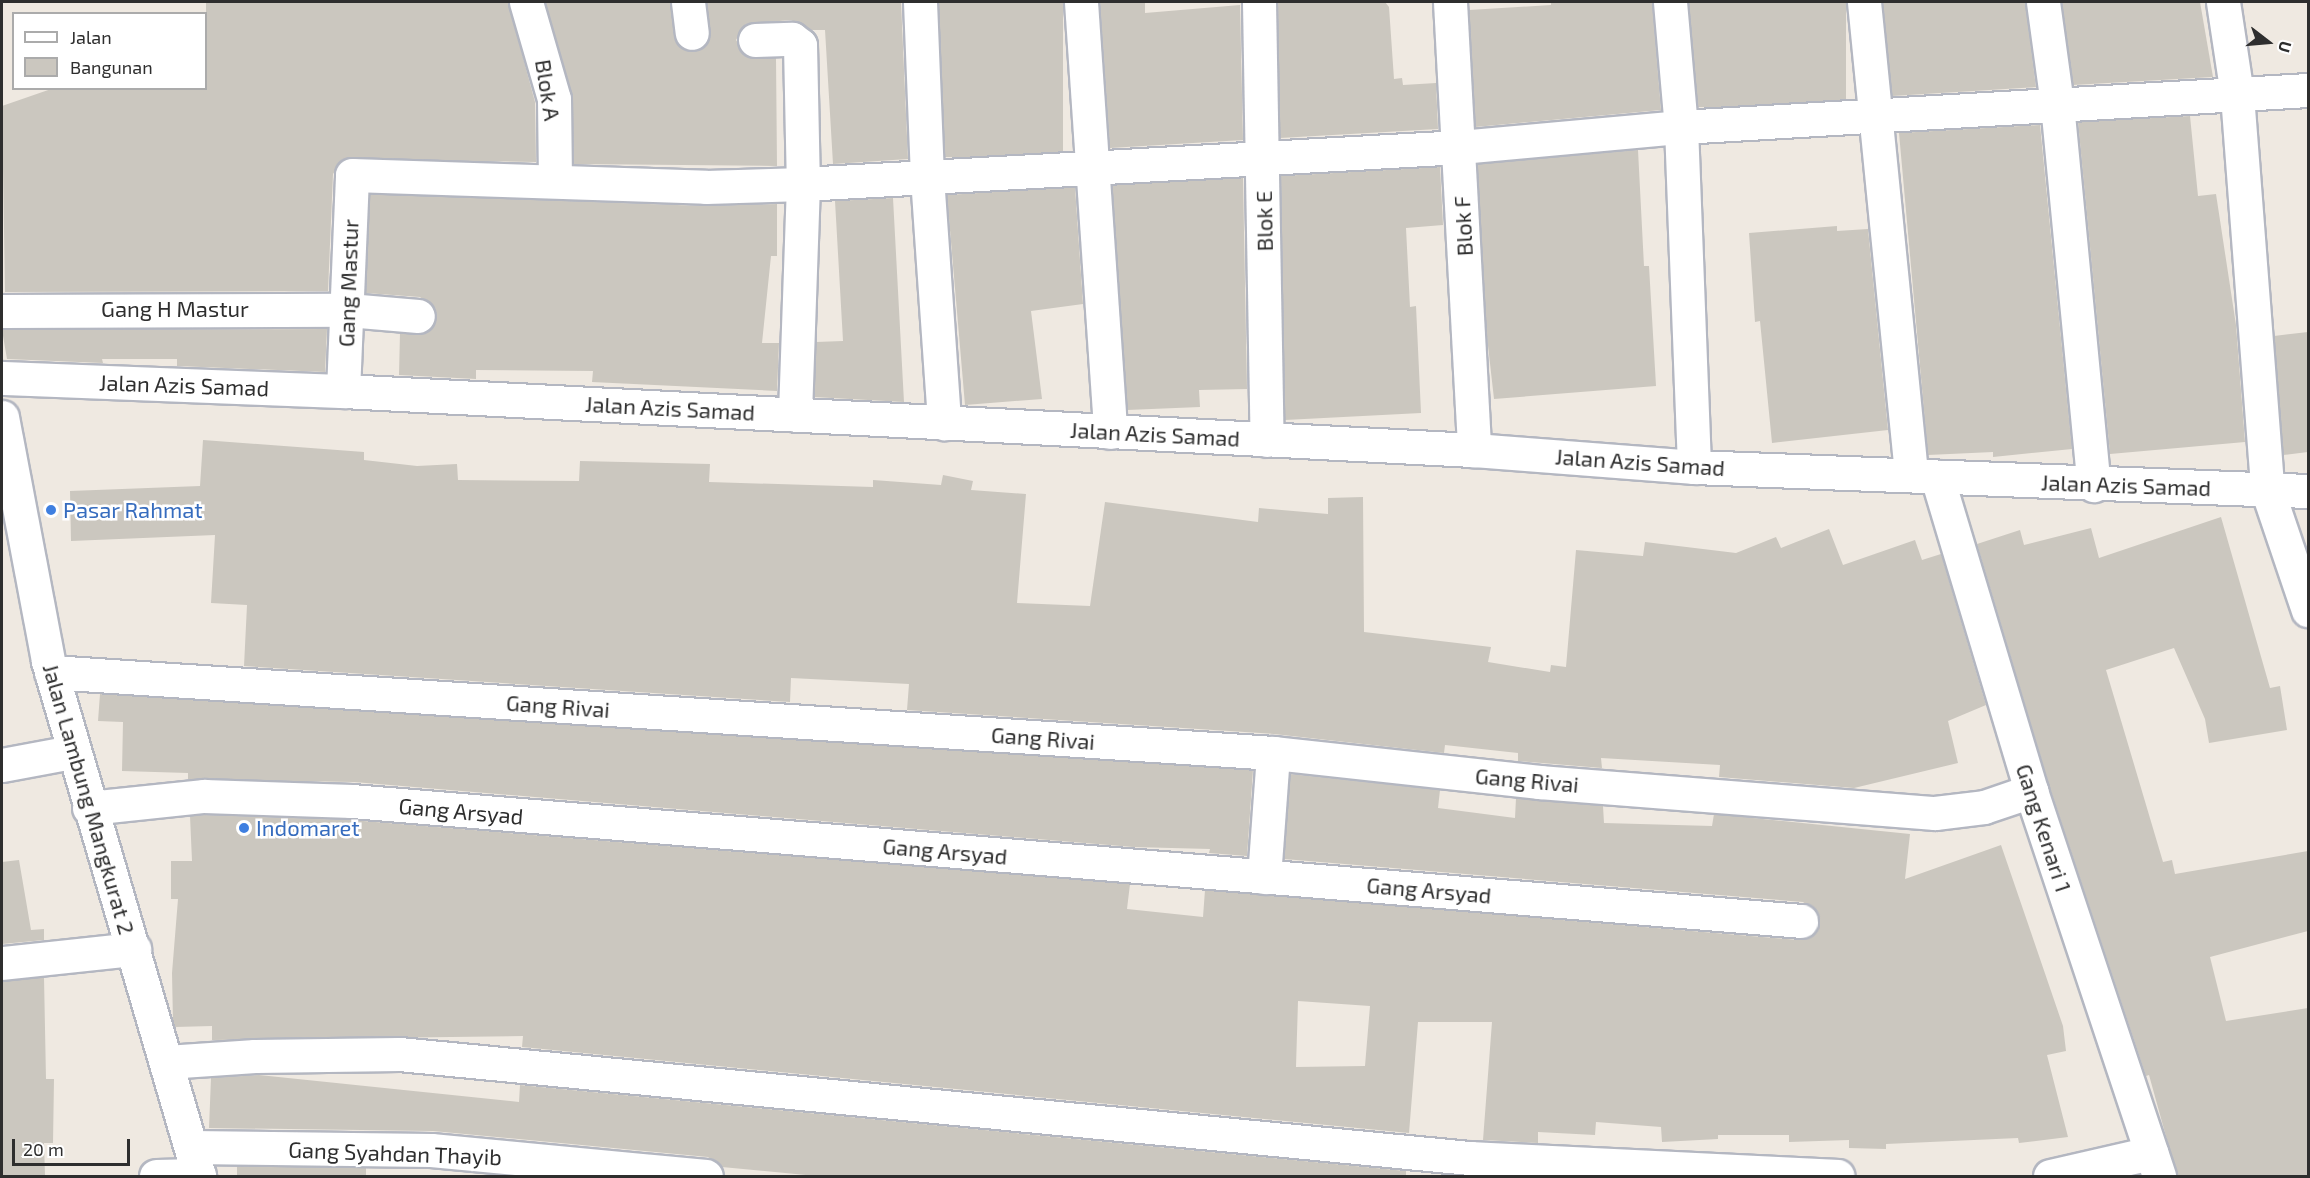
<!DOCTYPE html>
<html>
<head>
<meta charset="utf-8">
<style>
	body { margin:0 }
	#map { position:relative; width:2310px; height:1178px; overflow:hidden; background:#efe9e1; font-family:"Exo 2",sans-serif }
	div>[style] { position:absolute }
	.building>* { inset:0; background:#cbc7bf; transform-origin:0 0 }
	.roads { filter:drop-shadow(2px 0 #b4b7c1) drop-shadow(-2px 0 #b4b7c1) drop-shadow(0 2px #b4b7c1) drop-shadow(0 -2px #b4b7c1) }
	.street>* { height:33px; margin:-16.5px; padding:0 16.5px; transform-origin:16.5px; border-radius:16.5px; background:#fff }
	.secondary>* { height:33px; margin:-16.5px; padding:0 16.5px; transform-origin:16.5px; border-radius:16.5px; background:#fff }
	.dots>* { width:16px; height:16px; translate:-50% -50%; box-sizing:border-box; border:3px solid #fff; border-radius:50% }
	span { translate:-50% -50%; white-space:nowrap; text-align:center; line-height:1.15; -webkit-text-stroke:5px #fff; paint-order:stroke }
	.street-label { font-size:22px; color:#2e2e2e }
	.shop-label { font-size:22px; color:#366cbe }
	.left { translate:0 -50%; text-align:left }
	.frame { position:absolute; inset:0; border:3px solid #2e2e2e; pointer-events:none }
	.legend { position:absolute; left:12px; top:12px; width:195px; height:78px; box-sizing:border-box; background:#fff; border:2px solid #ababab; margin:0; padding:8px 10px; list-style:none; font-size:18px; color:#2e2e2e }
	.legend li { display:flex; align-items:center; gap:12px; height:30px }
	.legend b { width:30px; border:2px solid #ababab }
	.north { position:absolute; left:2238px; top:12px; width:60px; height:60px; -webkit-text-stroke:4px #fff; paint-order:stroke; rotate:106deg; font-size:16px; font-weight:700; line-height:24px; text-align:center; color:#2e2e2e }
	.north::after { content:''; display:block; margin:auto; width:21px; height:27px; background:#2e2e2e; clip-path:polygon(50% 0,100% 100%,50% 72%,0 100%) }
	.scale { position:absolute; left:12px; top:1139px; width:118px; height:27px; box-sizing:border-box; border:3px solid #2e2e2e; border-top:0; padding-left:8px; font-size:18px; line-height:21px; white-space:nowrap; color:#2e2e2e; -webkit-text-stroke:4px #fff; paint-order:stroke }
</style>
</head>
<body>
<div id="map">
	<div class="building">
		<div style="clip-path:polygon(206px 2px,508px 2px,535px 102px,536px 162px,343px 159px,333px 174px,328px 291px,5px 292px,2px 106px,54px 88px,206px 88px)"></div>
		<div style="clip-path:polygon(545px 2px,670px 2px,677px 44px,694px 52px,709px 40px,707px 2px,901px 2px,908px 159px,833px 164px,825px 30px,811px 30px,791px 20px,746px 24px,736px 40px,747px 57px,776px 58px,777px 166px,574px 164px,572px 94px)"></div>
		<div style="left:939px;top:2px;width:124px;height:155px"></div>
		<div style="clip-path:polygon(1100px 2px,1145px 2px,1145px 13px,1240px 5px,1243px 140px,1110px 148px)"></div>
		<div style="clip-path:polygon(1278px 2px,1385px 2px,1389px 7px,1394px 79px,1402px 78px,1403px 85px,1436px 83px,1438px 129px,1280px 138px)"></div>
		<div style="clip-path:polygon(1551px 2px,1652px 2px,1661px 110px,1475px 127px,1469px 10px,1551px 5px)"></div>
		<div style="left:1689px;top:2px;width:157px;height:105px"></div>
		<div style="clip-path:polygon(1883px 2px,2025px 2px,2036px 87px,1892px 96px)"></div>
		<div style="clip-path:polygon(2062px 2px,2200px 2px,2213px 77px,2073px 85px)"></div>
		<div style="clip-path:polygon(2190px 116px,2198px 196px,2216px 194px,2236px 325px,2245px 442px,2110px 454px,2078px 122px)"></div>
		<div style="clip-path:polygon(2040px 125px,2072px 449px,1993px 457px,1993px 452px,1928px 455px,1899px 133px)"></div>
		<div style="clip-path:polygon(1638px 150px,1644px 266px,1649px 266px,1656px 386px,1494px 399px,1486px 328px,1477px 164px)"></div>
		<div style="clip-path:polygon(1440px 167px,1443px 225px,1406px 228px,1410px 307px,1416px 306px,1421px 413px,1285px 420px,1281px 176px)"></div>
		<div style="clip-path:polygon(1243px 178px,1247px 389px,1199px 390px,1200px 407px,1127px 410px,1112px 185px)"></div>
		<div style="clip-path:polygon(1075px 187px,1083px 304px,1031px 311px,1042px 399px,965px 405px,947px 195px)"></div>
		<div style="clip-path:polygon(370px 194px,705px 206px,777px 204px,777px 256px,771px 256px,762px 343px,779px 343px,777px 391px,592px 382px,593px 371px,476px 370px,476px 379px,399px 375px,400px 333px,425px 333px,437px 317px,435px 308px,420px 297px,366px 293px)"></div>
		<div style="clip-path:polygon(893px 198px,904px 402px,814px 397px,816px 342px,843px 341px,835px 201px)"></div>
		<div style="clip-path:polygon(1837px 226px,1837px 231px,1868px 229px,1888px 430px,1772px 443px,1760px 321px,1755px 322px,1749px 233px)"></div>
		<div style="clip-path:polygon(327px 329px,325px 372px,177px 366px,177px 359px,102px 359px,103px 363px,7px 359px,2px 330px)"></div>
		<div style="clip-path:polygon(2308px 332px,2308px 452px,2283px 455px,2274px 336px)"></div>
		<div style="clip-path:polygon(203px 440px,364px 452px,364px 460px,417px 466px,457px 464px,458px 480px,579px 481px,580px 461px,710px 464px,709px 482px,873px 487px,873px 480px,941px 485px,943px 475px,973px 481px,971px 490px,1026px 494px,1017px 603px,1090px 606px,1105px 502px,1258px 522px,1259px 508px,1328px 514px,1328px 498px,1363px 497px,1364px 632px,1491px 647px,1488px 662px,1550px 672px,1551px 665px,1566px 667px,1576px 550px,1643px 556px,1645px 542px,1736px 553px,1776px 537px,1781px 548px,1829px 529px,1843px 565px,1915px 540px,1922px 560px,1941px 554px,1986px 705px,1948px 721px,1958px 763px,1854px 788px,1719px 777px,1720px 765px,1601px 758px,1602px 768px,1518px 761px,1518px 753px,1445px 745px,1444px 753px,1274px 734px,907px 710px,909px 684px,791px 678px,790px 702px,244px 666px,247px 605px,211px 603px,215px 535px,71px 541px,70px 491px,200px 486px)"></div>
		<div style="clip-path:polygon(2221px 517px,2270px 688px,2280px 686px,2287px 730px,2209px 743px,2205px 719px,2174px 648px,2106px 670px,2163px 862px,2172px 860px,2175px 874px,2308px 851px,2308px 931px,2210px 957px,2226px 1021px,2308px 1008px,2308px 1176px,2177px 1176px,2149px 1075px,2146px 1076px,2049px 785px,1977px 544px,2020px 530px,2024px 545px,2091px 528px,2099px 558px)"></div>
		<div style="clip-path:polygon(100px 694px,1253px 770px,1247px 856px,1209px 853px,1210px 849px,1133px 847px,354px 782px,188px 779px,188px 773px,122px 771px,123px 722px,98px 721px)"></div>
		<div style="clip-path:polygon(evenodd,1290px 774px,1440px 790px,1438px 808px,1515px 818px,1516px 798px,1603px 806px,1604px 823px,1712px 826px,1714px 814px,1910px 834px,1905px 879px,2001px 845px,2063px 1026px,2066px 1051px,2047px 1055px,2068px 1137px,2019px 1143px,2018px 1138px,1886px 1144px,1886px 1149px,1849px 1148px,1849px 1140px,1789px 1142px,1789px 1135px,1718px 1135px,1718px 1139px,1662px 1142px,1661px 1127px,1596px 1122px,1595px 1135px,1538px 1132px,1538px 1143px,1483px 1140px,1492px 1022px,1418px 1022px,1409px 1133px,522px 1047px,523px 1036px,212px 1040px,212px 1026px,175px 1027px,173px 1022px,172px 973px,178px 899px,171px 899px,171px 861px,192px 861px,190px 816px,205px 815px,351px 820px,1130px 884px,1127px 909px,1203px 917px,1205px 890px,1799px 940px,1809px 938px,1820px 923px,1818px 913px,1803px 902px,1284px 859px,1290px 774px,1298px 1001px,1370px 1006px,1365px 1066px,1296px 1067px,1298px 1001px)"></div>
		<div style="clip-path:polygon(19px 860px,31px 930px,44px 929px,44px 940px,2px 944px,2px 862px)"></div>
		<div style="clip-path:polygon(44px 977px,46px 1079px,54px 1079px,53px 1143px,44px 1143px,45px 1175px,2px 1176px,2px 981px)"></div>
		<div style="clip-path:polygon(259px 1075px,519px 1102px,520px 1085px,1406px 1171px,1406px 1176px,816px 1176px,722px 1167px,708px 1157px,433px 1131px,209px 1128px,211px 1078px)"></div>
		<div style="clip-path:polygon(237px 1166px,366px 1168px,366px 1176px,237px 1176px)"></div>
	</div>
	<div class="roads">
		<div class="street">
			<div style="left:526px;top:2px;width:101px;rotate:73.9deg"></div>
			<div style="left:554px;top:99px;width:82px;rotate:89.3deg"></div>
			<div style="left:688px;top:2px;width:31px;rotate:83deg"></div>
			<div style="left:920px;top:2px;width:175px;rotate:87.7deg"></div>
			<div style="left:927px;top:177px;width:247px;rotate:86deg"></div>
			<div style="left:1081px;top:2px;width:431px;rotate:86.1deg"></div>
			<div style="left:1259px;top:2px;width:438px;rotate:89deg"></div>
			<div style="left:1450px;top:2px;width:449px;rotate:86.9deg"></div>
			<div style="left:1670px;top:2px;width:125px;rotate:85deg"></div>
			<div style="left:1681px;top:127px;width:340px;rotate:87.8deg"></div>
			<div style="left:1864px;top:2px;width:475px;rotate:84.3deg"></div>
			<div style="left:2043px;top:2px;width:103px;rotate:82.2deg"></div>
			<div style="left:2057px;top:104px;width:383px;rotate:84.5deg"></div>
			<div style="left:2223px;top:2px;width:94px;rotate:81.4deg"></div>
			<div style="left:2237px;top:95px;width:395px;rotate:85.6deg"></div>
			<div style="left:2267px;top:489px;width:128px;rotate:71.3deg"></div>
			<div style="left:755px;top:40px;width:37px;rotate:-2deg"></div>
			<div style="left:792px;top:39px;width:10px;rotate:37deg"></div>
			<div style="left:800px;top:45px;width:139px;rotate:88.8deg"></div>
			<div style="left:803px;top:184px;width:231px;rotate:92deg"></div>
			<div style="left:2px;top:311px;width:346px;rotate:-0.2deg"></div>
			<div style="left:348px;top:310px;width:70px;rotate:4.9deg"></div>
			<div style="left:2px;top:378px;width:341px;rotate:2.2deg"></div>
			<div style="left:343px;top:391px;width:1133px;rotate:2.99deg"></div>
			<div style="left:1474px;top:450px;width:221px;rotate:4.4deg"></div>
			<div style="left:1694px;top:467px;width:614px;rotate:2.24deg"></div>
			<div style="left:343px;top:391px;width:216px;rotate:-87.6deg"></div>
			<div style="left:352px;top:175px;width:354px;rotate:1.9deg"></div>
			<div style="left:706px;top:187px;width:97px;rotate:-1.8deg"></div>
			<div style="left:803px;top:184px;width:658px;rotate:-3.22deg"></div>
			<div style="left:1460px;top:147px;width:222px;rotate:-5.2deg"></div>
			<div style="left:1681px;top:127px;width:628px;rotate:-3.38deg"></div>
			<div style="left:1937px;top:477px;width:328px;rotate:73.3deg"></div>
			<div style="left:2031px;top:791px;width:406px;rotate:71.6deg"></div>
			<div style="left:51px;top:672px;width:1225px;rotate:3.79deg"></div>
			<div style="left:1273px;top:753px;width:268px;rotate:6.2deg"></div>
			<div style="left:1539px;top:782px;width:397px;rotate:4.5deg"></div>
			<div style="left:1935px;top:813px;width:49px;rotate:-7deg"></div>
			<div style="left:1984px;top:807px;width:50px;rotate:-18.8deg"></div>
			<div style="left:2px;top:765px;width:71px;rotate:-10.5deg"></div>
			<div style="left:89px;top:808px;width:116px;rotate:-6deg"></div>
			<div style="left:204px;top:796px;width:148px;rotate:1.9deg"></div>
			<div style="left:352px;top:801px;width:1454px;rotate:4.73deg"></div>
			<div style="left:1264px;top:877px;width:124px;rotate:-85.8deg"></div>
			<div style="left:2px;top:963px;width:133px;rotate:-6.1deg"></div>
			<div style="left:166px;top:1062px;width:89px;rotate:-3.9deg"></div>
			<div style="left:255px;top:1056px;width:144px;rotate:-0.8deg"></div>
			<div style="left:399px;top:1054px;width:1076px;rotate:5.55deg"></div>
			<div style="left:1470px;top:1158px;width:368px;rotate:2.8deg"></div>
			<div style="left:192px;top:1147px;width:239px;rotate:0.7deg"></div>
			<div style="left:431px;top:1150px;width:276px;rotate:5.4deg"></div>
			<div style="left:156px;top:1176px;width:43px;rotate:-1.3deg"></div>
			<div style="left:2050px;top:1176px;width:104px;rotate:-12.8deg"></div>
		</div>
		<div class="secondary">
			<div style="left:2px;top:417px;width:248px;rotate:79.3deg"></div>
			<div style="left:48px;top:661px;width:537px;rotate:73.66deg"></div>
		</div>
	</div>
	<div class="dots">
		<div style="left:51px;top:510px;background:#3f7fe0"></div>
		<div style="left:244px;top:828px;background:#3f7fe0"></div>
	</div>
	<div class="street-label">
		<span style="left:548px;top:90px;rotate:81deg">Blok A</span>
		<span style="left:1264px;top:221px;rotate:-91deg">Blok E</span>
		<span style="left:1463px;top:226px;rotate:-93deg">Blok F</span>
		<span style="left:348px;top:283px;rotate:-88deg">Gang Mastur</span>
		<span style="left:175px;top:309px">Gang H Mastur</span>
		<span style="left:184px;top:385px;rotate:2deg">Jalan Azis Samad</span>
		<span style="left:670px;top:408px;rotate:3deg">Jalan Azis Samad</span>
		<span style="left:1155px;top:434px;rotate:3deg">Jalan Azis Samad</span>
		<span style="left:1640px;top:462px;rotate:4deg">Jalan Azis Samad</span>
		<span style="left:2126px;top:485px;rotate:2deg">Jalan Azis Samad</span>
		<span style="left:558px;top:706px;rotate:4deg">Gang Rivai</span>
		<span style="left:1043px;top:738px;rotate:4deg">Gang Rivai</span>
		<span style="left:1527px;top:780px;rotate:5deg">Gang Rivai</span>
		<span style="left:89px;top:799px;rotate:74deg">Jalan Lambung Mangkurat 2</span>
		<span style="left:461px;top:811px;rotate:5deg">Gang Arsyad</span>
		<span style="left:2044px;top:828px;rotate:72deg">Gang Kenari 1</span>
		<span style="left:945px;top:851px;rotate:5deg">Gang Arsyad</span>
		<span style="left:1429px;top:890px;rotate:5deg">Gang Arsyad</span>
		<span style="left:395px;top:1153px;rotate:2deg">Gang Syahdan Thayib</span>
	</div>
	<div class="shop-label">
		<span class="left" style="left:63px;top:510px">Pasar Rahmat</span>
		<span class="left" style="left:256px;top:828px">Indomaret</span>
	</div>
	<div class="frame"></div>
	<ul class="legend">
	<li><b style="height:8px;background:#fff"></b>Jalan</li>
	<li><b style="height:16px;background:#cbc7bf"></b>Bangunan</li>
	</ul>
	<div class="north">U</div>
	<div class="scale">20 m</div>
</div>
</body>
</html>
